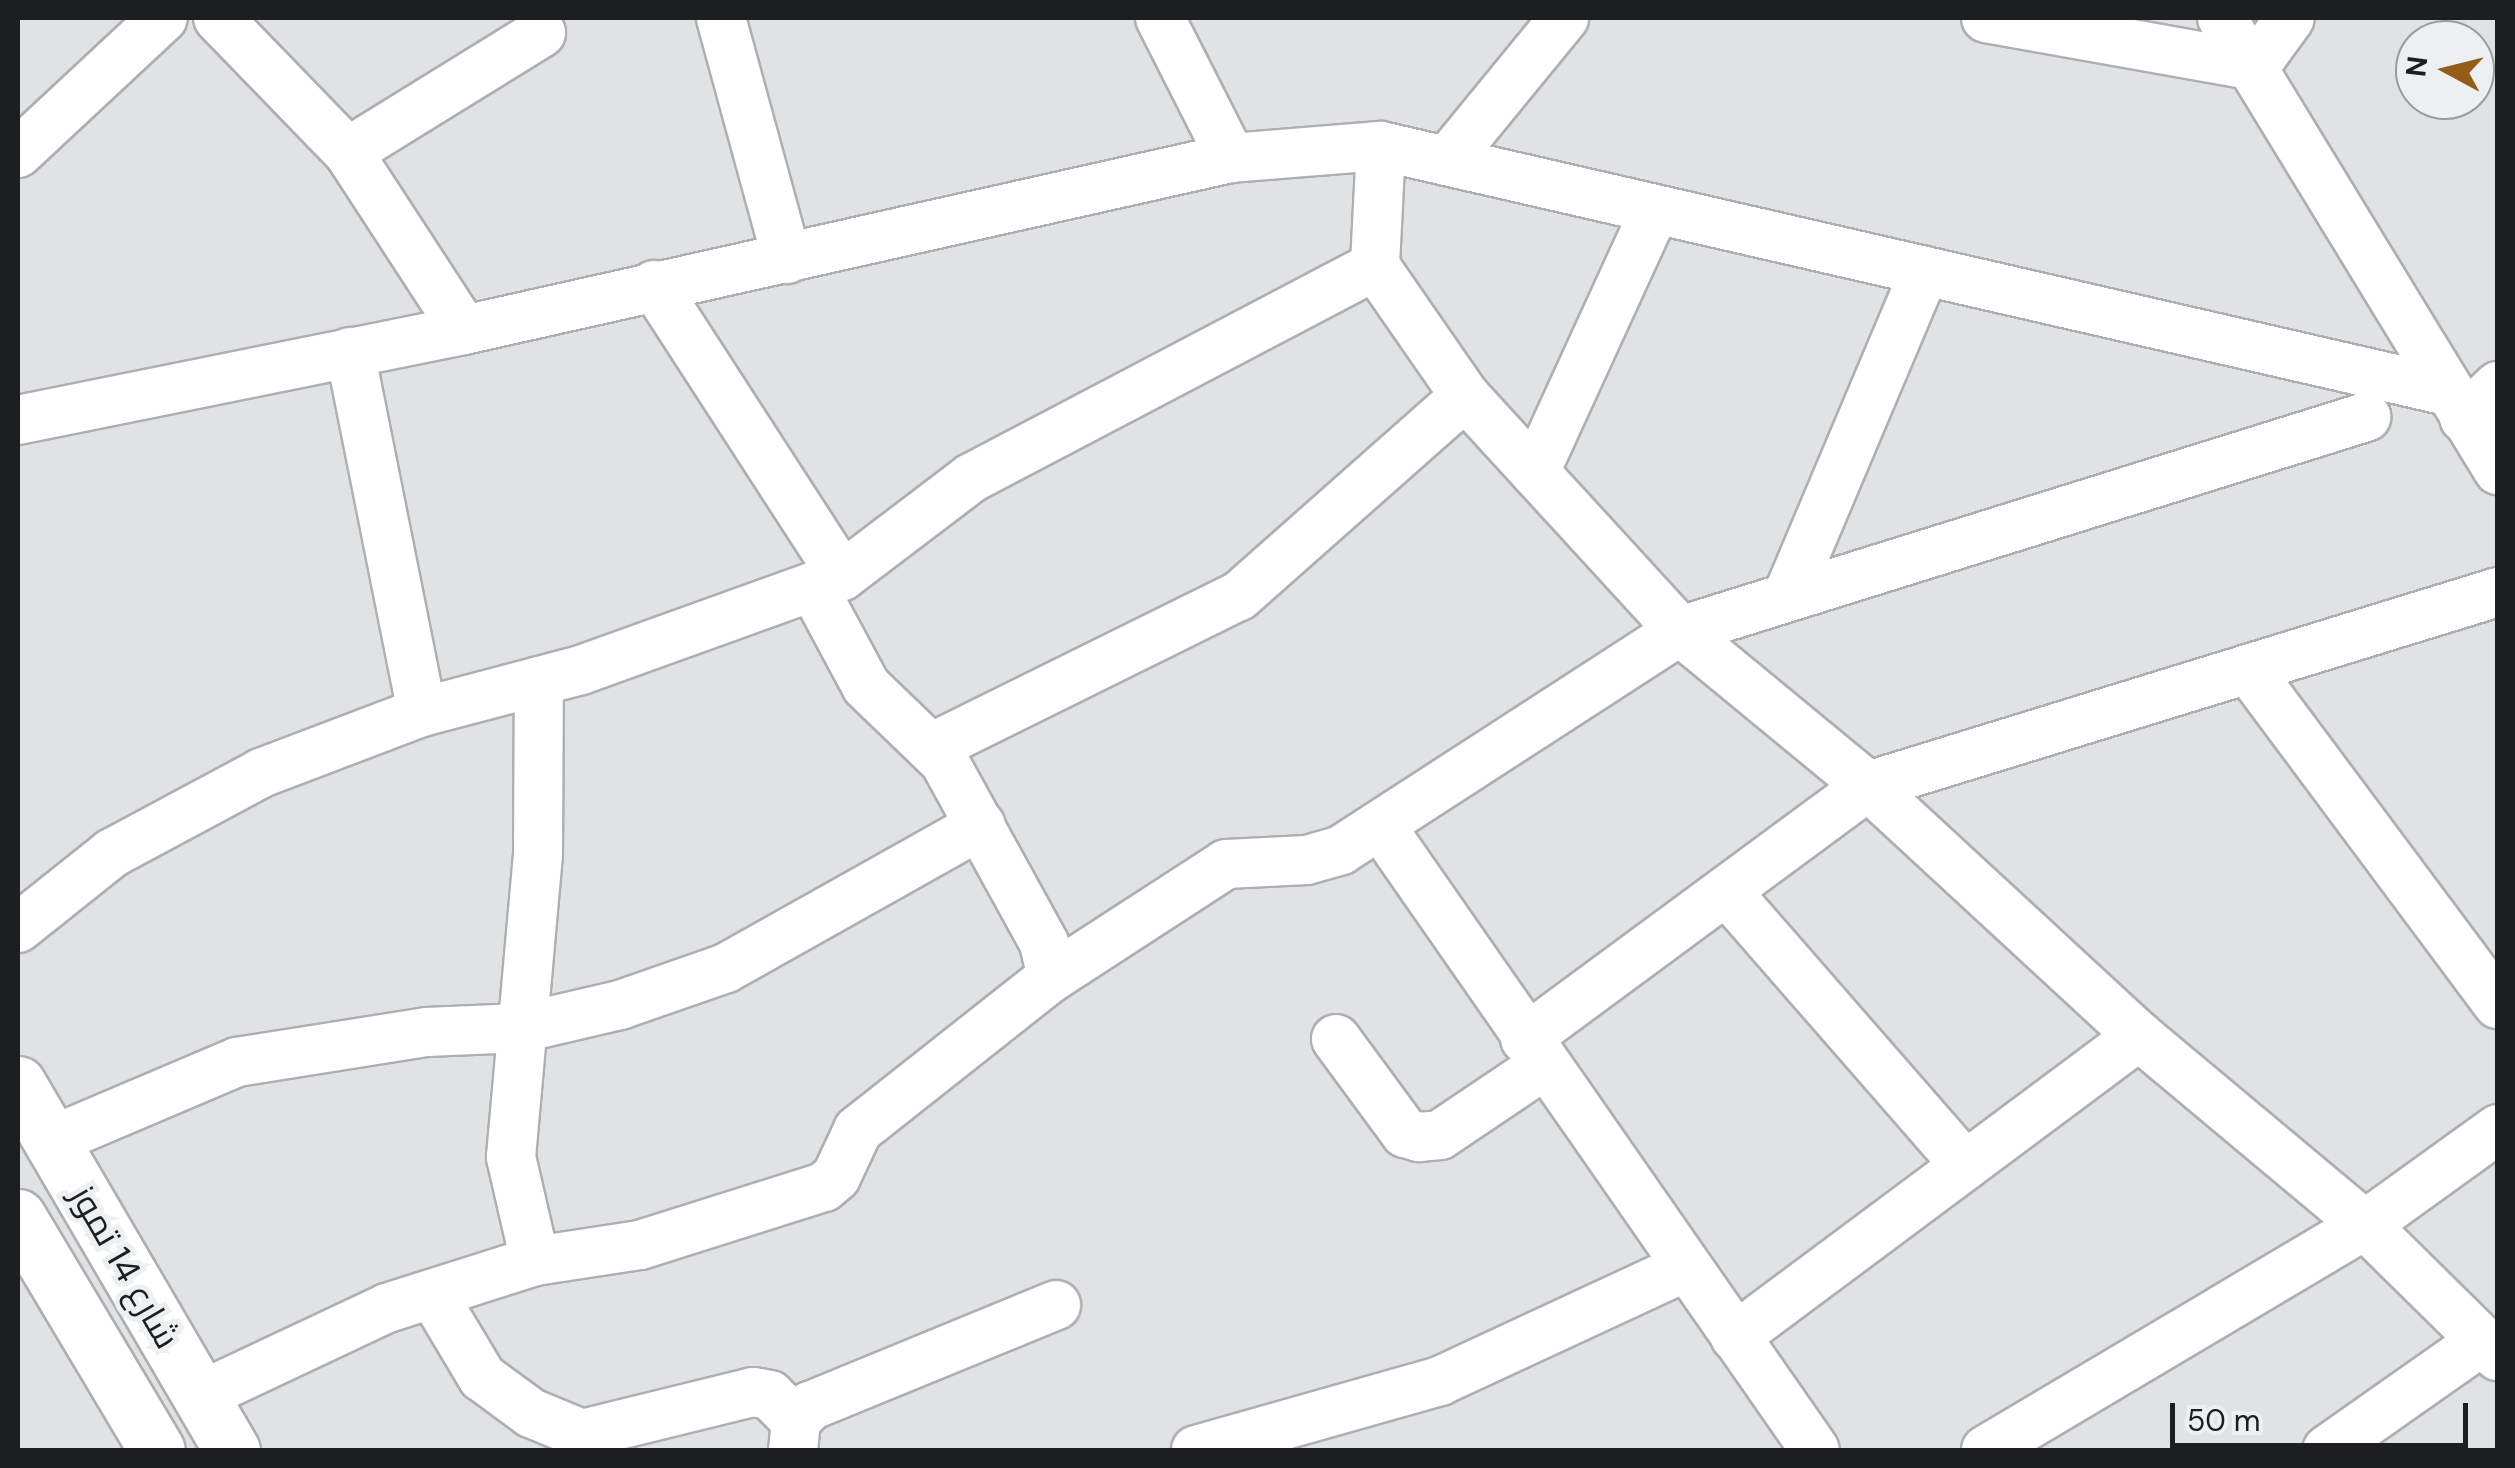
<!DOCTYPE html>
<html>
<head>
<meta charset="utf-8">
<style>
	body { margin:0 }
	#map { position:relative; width:2515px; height:1468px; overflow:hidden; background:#e0e2e4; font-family:"DM Sans",Cairo,sans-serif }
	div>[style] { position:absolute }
	.roads { filter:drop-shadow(2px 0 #adafb0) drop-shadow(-2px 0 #adafb0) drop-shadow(0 2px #adafb0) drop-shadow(0 -2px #adafb0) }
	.street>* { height:48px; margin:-24px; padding:0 24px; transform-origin:24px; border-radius:24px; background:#fff }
	.secondary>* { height:55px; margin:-27.5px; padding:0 27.5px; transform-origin:27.5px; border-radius:27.5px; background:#fff }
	span { translate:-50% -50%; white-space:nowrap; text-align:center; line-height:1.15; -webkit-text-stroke:10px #edf0f1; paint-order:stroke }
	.street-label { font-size:35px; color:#1d1e1f }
	.frame { position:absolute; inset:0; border:20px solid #1d1e1f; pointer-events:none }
	.north { position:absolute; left:2395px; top:20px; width:100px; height:100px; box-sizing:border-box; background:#edf0f1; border:2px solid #9a9c9d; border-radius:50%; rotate:277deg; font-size:28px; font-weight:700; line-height:40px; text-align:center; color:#1d1e1f }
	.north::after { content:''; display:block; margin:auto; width:35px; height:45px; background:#955c18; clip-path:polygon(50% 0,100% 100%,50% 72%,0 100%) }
	.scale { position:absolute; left:2170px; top:1403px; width:298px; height:45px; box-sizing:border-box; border:5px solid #1d1e1f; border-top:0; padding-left:12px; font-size:30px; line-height:35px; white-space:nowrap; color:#1d1e1f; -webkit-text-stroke:8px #edf0f1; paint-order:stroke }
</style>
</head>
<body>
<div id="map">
	<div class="roads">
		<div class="street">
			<div style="left:218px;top:18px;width:187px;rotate:45.9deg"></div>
			<div style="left:348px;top:152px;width:212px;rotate:56.9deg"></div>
			<div style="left:721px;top:18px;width:250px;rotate:74.7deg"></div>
			<div style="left:1160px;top:18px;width:157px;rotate:63.1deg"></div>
			<div style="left:1986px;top:18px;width:273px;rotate:10.1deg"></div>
			<div style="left:2255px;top:66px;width:59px;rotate:-53.9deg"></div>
			<div style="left:2222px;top:18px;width:530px;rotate:58.59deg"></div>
			<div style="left:1381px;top:146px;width:120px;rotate:92.9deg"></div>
			<div style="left:1375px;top:266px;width:158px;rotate:55.3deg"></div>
			<div style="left:1465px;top:396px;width:319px;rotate:47.5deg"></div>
			<div style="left:1680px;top:631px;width:244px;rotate:39.5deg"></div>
			<div style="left:1868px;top:786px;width:369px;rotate:42.7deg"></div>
			<div style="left:2139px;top:1036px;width:295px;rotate:39.9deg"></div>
			<div style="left:2365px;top:1225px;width:187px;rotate:44.6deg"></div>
			<div style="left:348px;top:152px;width:227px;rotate:-31.7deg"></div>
			<div style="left:18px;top:153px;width:198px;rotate:-43deg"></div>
			<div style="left:1447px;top:161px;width:185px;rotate:-50.7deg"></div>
			<div style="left:654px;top:285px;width:346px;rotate:57.1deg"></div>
			<div style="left:350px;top:352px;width:367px;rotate:78.7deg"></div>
			<div style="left:2464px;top:418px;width:47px;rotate:-43.3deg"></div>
			<div style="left:18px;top:420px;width:455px;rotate:-11.4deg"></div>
			<div style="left:464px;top:330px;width:786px;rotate:-12.64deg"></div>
			<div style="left:1231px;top:158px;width:150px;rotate:-4.6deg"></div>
			<div style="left:1381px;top:146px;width:1090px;rotate:12.94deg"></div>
			<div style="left:1535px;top:472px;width:286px;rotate:-65.4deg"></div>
			<div style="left:813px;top:587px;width:112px;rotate:61.8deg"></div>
			<div style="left:866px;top:686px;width:108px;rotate:43.9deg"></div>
			<div style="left:944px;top:761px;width:208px;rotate:61.2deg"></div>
			<div style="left:1044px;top:943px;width:35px;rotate:77deg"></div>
			<div style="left:1787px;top:597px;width:354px;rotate:-67.1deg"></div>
			<div style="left:2248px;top:669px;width:418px;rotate:53.3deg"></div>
			<div style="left:933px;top:747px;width:341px;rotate:-26.3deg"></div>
			<div style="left:1239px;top:596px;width:302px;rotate:-41.5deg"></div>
			<div style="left:1380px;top:825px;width:761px;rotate:55.16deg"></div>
			<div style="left:1726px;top:891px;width:364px;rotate:48.9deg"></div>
			<div style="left:18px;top:928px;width:120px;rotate:-38.6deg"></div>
			<div style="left:112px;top:853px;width:169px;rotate:-28.2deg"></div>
			<div style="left:261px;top:773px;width:172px;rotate:-20.8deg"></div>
			<div style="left:422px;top:712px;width:164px;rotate:-14.8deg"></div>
			<div style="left:581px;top:670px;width:277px;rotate:-19.8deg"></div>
			<div style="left:842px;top:576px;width:162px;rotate:-37.2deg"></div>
			<div style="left:971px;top:478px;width:456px;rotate:-27.7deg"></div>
			<div style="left:1336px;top:1039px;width:117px;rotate:53.7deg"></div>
			<div style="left:1405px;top:1133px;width:15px;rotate:16deg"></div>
			<div style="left:1419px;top:1137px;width:21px;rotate:-5deg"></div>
			<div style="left:1440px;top:1135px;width:125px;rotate:-33.9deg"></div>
			<div style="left:1525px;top:1039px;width:426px;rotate:-36.4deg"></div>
			<div style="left:1868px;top:786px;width:659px;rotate:-17.12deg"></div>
			<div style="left:51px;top:1141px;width:202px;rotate:-23deg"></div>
			<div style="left:237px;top:1062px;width:191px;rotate:-9deg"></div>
			<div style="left:426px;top:1032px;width:95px;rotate:-2.4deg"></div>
			<div style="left:521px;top:1028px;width:102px;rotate:-13.1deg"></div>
			<div style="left:620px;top:1005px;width:112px;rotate:-19.2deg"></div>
			<div style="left:726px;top:968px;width:292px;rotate:-29.3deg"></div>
			<div style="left:535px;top:1261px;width:107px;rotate:-103deg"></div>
			<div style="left:511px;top:1157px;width:303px;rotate:-84.9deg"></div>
			<div style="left:538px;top:855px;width:174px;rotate:-89.7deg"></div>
			<div style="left:433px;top:1295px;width:96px;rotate:59.1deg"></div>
			<div style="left:482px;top:1377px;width:61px;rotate:36.3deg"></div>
			<div style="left:531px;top:1413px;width:55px;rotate:22.4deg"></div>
			<div style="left:582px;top:1434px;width:176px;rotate:-13.8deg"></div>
			<div style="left:753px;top:1392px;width:17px;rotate:10deg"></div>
			<div style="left:770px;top:1395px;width:37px;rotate:45deg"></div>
			<div style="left:1735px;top:1337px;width:504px;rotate:-36.69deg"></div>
			<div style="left:200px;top:1396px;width:207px;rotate:-25.2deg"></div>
			<div style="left:387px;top:1308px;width:155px;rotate:-17.6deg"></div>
			<div style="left:535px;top:1261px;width:106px;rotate:-8.7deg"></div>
			<div style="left:640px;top:1245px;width:193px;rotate:-17.5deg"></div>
			<div style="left:824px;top:1187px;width:16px;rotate:-40deg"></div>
			<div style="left:836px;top:1177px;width:52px;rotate:-64.9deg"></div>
			<div style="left:858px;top:1130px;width:247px;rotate:-38.3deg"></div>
			<div style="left:1052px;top:977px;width:207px;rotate:-33deg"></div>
			<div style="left:1226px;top:864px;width:81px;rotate:-2.8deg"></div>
			<div style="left:1307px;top:860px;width:35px;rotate:-16deg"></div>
			<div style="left:1341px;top:850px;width:404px;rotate:-32.9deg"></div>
			<div style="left:1680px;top:631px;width:719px;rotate:-17.33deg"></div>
			<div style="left:793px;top:1450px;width:29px;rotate:-84deg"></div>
			<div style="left:796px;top:1421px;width:21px;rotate:-47deg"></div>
			<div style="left:810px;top:1406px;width:266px;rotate:-22.3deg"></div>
			<div style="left:1196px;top:1450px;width:254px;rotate:-15.8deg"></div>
			<div style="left:1440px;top:1381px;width:271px;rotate:-24.9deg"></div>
			<div style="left:1986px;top:1450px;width:441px;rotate:-30.7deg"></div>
			<div style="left:2365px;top:1225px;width:164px;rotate:-35.8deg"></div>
			<div style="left:2327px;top:1450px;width:189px;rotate:-35.1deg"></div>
		</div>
		<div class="secondary">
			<div style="left:18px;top:1084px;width:424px;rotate:59.7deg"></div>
			<div style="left:18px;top:1217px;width:271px;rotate:59.2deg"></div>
		</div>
	</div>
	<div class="street-label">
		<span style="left:125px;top:1267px;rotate:60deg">شارع 14 تموز</span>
	</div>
	<div class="frame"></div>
	<div class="north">N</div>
	<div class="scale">50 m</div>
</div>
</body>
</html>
